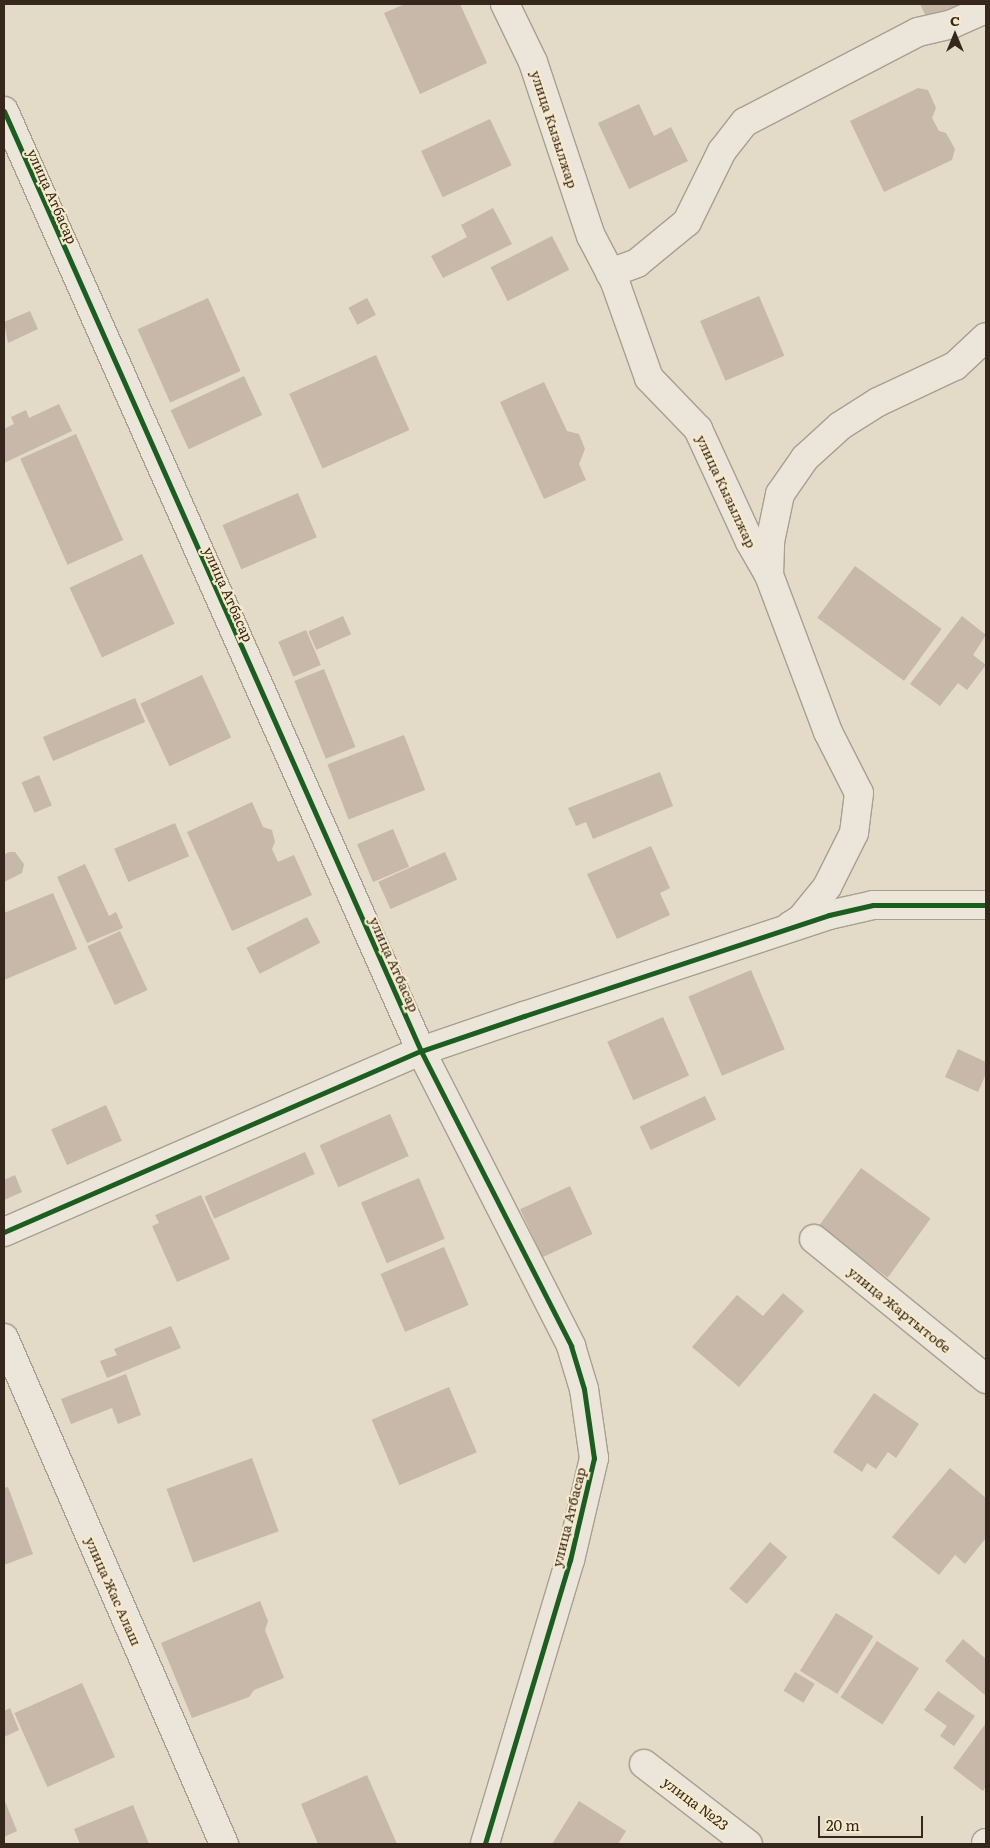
<!DOCTYPE html>
<html>
<head>
<meta charset="utf-8">
<style>
	body { margin:0 }
	#map { position:relative; width:990px; height:1848px; overflow:hidden; background:#e3dac8; font-family:Literata,serif }
	div>[style] { position:absolute }
	.building>* { inset:0; background:#c7b8a9; transform-origin:0 0 }
	.roads { filter:drop-shadow(1px 0 #a79f92) drop-shadow(-1px 0 #a79f92) drop-shadow(0 1px #a79f92) drop-shadow(0 -1px #a79f92) }
	.minor>* { height:28px; margin:-14px; padding:0 14px; transform-origin:14px; border-radius:14px; background:#ebe5da }
	.cycleway>* { height:5px; margin:-2.5px; padding:0 2.5px; transform-origin:2.5px; border-radius:2.5px; background:#1b5e20 }
	span { translate:-50% -50%; white-space:nowrap; text-align:center; line-height:1.15; -webkit-text-stroke:4.5px #f6e9cc; paint-order:stroke }
	.street-label { font-size:14px; color:#35271b }
	.frame { position:absolute; inset:0; border:5px solid #35271b; pointer-events:none }
	.north { position:absolute; left:930px; top:10px; width:50px; height:50px; -webkit-text-stroke:4px #f6e9cc; paint-order:stroke; rotate:0deg; font-size:14px; font-weight:700; line-height:20px; text-align:center; color:#35271b }
	.north::after { content:''; display:block; margin:auto; width:18px; height:22px; background:#35271b; clip-path:polygon(50% 0,100% 100%,50% 72%,0 100%) }
	.scale { position:absolute; left:818px; top:1816px; width:105px; height:22px; box-sizing:border-box; border:2px solid #35271b; border-top:0; padding-left:6px; font-size:15px; line-height:18px; white-space:nowrap; color:#35271b; -webkit-text-stroke:4px #f6e9cc; paint-order:stroke }
</style>
</head>
<body>
<div id="map">
	<div class="building">
		<div style="clip-path:polygon(405px 4px,460px 4px,487px 63px,420px 94px,384px 13px)"></div>
		<div style="clip-path:polygon(920px 4px,961px 4px,927px 19px)"></div>
		<div style="clip-path:polygon(918px 88px,928px 90px,936px 108px,932px 118px,939px 131px,946px 133px,955px 149px,952px 160px,884px 192px,850px 121px)"></div>
		<div style="clip-path:polygon(639px 104px,654px 136px,671px 127px,688px 161px,629px 189px,598px 123px)"></div>
		<div style="left:490px;top:119px;width:51px;height:76px;rotate:65deg"></div>
		<div style="clip-path:polygon(493px 208px,512px 244px,443px 278px,431px 256px,467px 237px,461px 225px)"></div>
		<div style="left:552px;top:236px;width:38px;height:69px;rotate:63deg"></div>
		<div style="left:759px;top:296px;width:65px;height:64px;rotate:67deg"></div>
		<div style="left:208px;top:298px;width:80px;height:77px;rotate:66deg"></div>
		<div style="left:367px;top:298px;width:19px;height:21px;rotate:62deg"></div>
		<div style="clip-path:polygon(30px 311px,38px 329px,8px 343px,4px 322px)"></div>
		<div style="left:376px;top:355px;width:82px;height:95px;rotate:66deg"></div>
		<div style="left:244px;top:376px;width:43px;height:81px;rotate:65deg"></div>
		<div style="clip-path:polygon(544px 382px,567px 431px,579px 434px,585px 449px,579px 464px,586px 480px,544px 499px,500px 402px)"></div>
		<div style="clip-path:polygon(59px 404px,72px 431px,4px 463px,4px 429px,14px 424px,11px 417px,26px 410px,29px 418px)"></div>
		<div style="left:76px;top:434px;width:116px;height:61px;rotate:66deg"></div>
		<div style="left:298px;top:493px;width:48px;height:82px;rotate:67deg"></div>
		<div style="left:142px;top:554px;width:77px;height:80px;rotate:65deg"></div>
		<div style="left:855px;top:566px;width:107px;height:64px;rotate:36deg"></div>
		<div style="left:343px;top:616px;width:20px;height:38px;rotate:66deg"></div>
		<div style="clip-path:polygon(962px 616px,986px 635px,973px 655px,986px 665px,967px 690px,958px 683px,940px 706px,910px 684px)"></div>
		<div style="left:306px;top:630px;width:38px;height:30px;rotate:67deg"></div>
		<div style="left:324px;top:669px;width:84px;height:32px;rotate:68deg"></div>
		<div style="left:202px;top:675px;width:69px;height:68px;rotate:65deg"></div>
		<div style="left:135px;top:698px;width:26px;height:100px;rotate:67deg"></div>
		<div style="left:404px;top:735px;width:59px;height:82px;rotate:69deg"></div>
		<div style="clip-path:polygon(660px 772px,673px 806px,593px 839px,586px 822px,576px 826px,568px 808px)"></div>
		<div style="left:39px;top:775px;width:33px;height:19px;rotate:67deg"></div>
		<div style="clip-path:polygon(252px 802px,263px 827px,272px 830px,275px 842px,272px 849px,278px 862px,294px 855px,312px 895px,232px 931px,187px 832px)"></div>
		<div style="left:175px;top:823px;width:36px;height:66px;rotate:67deg"></div>
		<div style="left:393px;top:829px;width:41px;height:39px;rotate:67deg"></div>
		<div style="clip-path:polygon(651px 846px,670px 888px,660px 893px,670px 915px,617px 939px,587px 874px)"></div>
		<div style="clip-path:polygon(9px 852px,15px 852px,24px 864px,22px 873px,4px 882px,4px 855px)"></div>
		<div style="left:445px;top:852px;width:30px;height:73px;rotate:66deg"></div>
		<div style="clip-path:polygon(85px 864px,109px 916px,116px 912px,123px 928px,87px 943px,57px 877px)"></div>
		<div style="clip-path:polygon(53px 893px,77px 949px,4px 980px,4px 913px)"></div>
		<div style="left:307px;top:917px;width:29px;height:68px;rotate:63deg"></div>
		<div style="left:120px;top:931px;width:65px;height:36px;rotate:65deg"></div>
		<div style="left:751px;top:970px;width:86px;height:68px;rotate:67deg"></div>
		<div style="left:663px;top:1017px;width:64px;height:61px;rotate:66deg"></div>
		<div style="clip-path:polygon(958px 1049px,986px 1062px,986px 1074px,978px 1092px,945px 1077px)"></div>
		<div style="left:705px;top:1096px;width:26px;height:72px;rotate:65deg"></div>
		<div style="left:106px;top:1105px;width:39px;height:60px;rotate:66deg"></div>
		<div style="left:390px;top:1114px;width:46px;height:77px;rotate:66deg"></div>
		<div style="left:305px;top:1152px;width:24px;height:110px;rotate:66deg"></div>
		<div style="left:861px;top:1168px;width:86px;height:73px;rotate:36deg"></div>
		<div style="clip-path:polygon(15px 1175px,22px 1192px,4px 1200px,4px 1180px)"></div>
		<div style="left:419px;top:1178px;width:66px;height:63px;rotate:67deg"></div>
		<div style="left:570px;top:1186px;width:53px;height:55px;rotate:65deg"></div>
		<div style="clip-path:polygon(201px 1195px,230px 1259px,177px 1282px,152px 1226px,159px 1223px,155px 1215px)"></div>
		<div style="left:444px;top:1247px;width:63px;height:69px;rotate:67deg"></div>
		<div style="clip-path:polygon(783px 1293px,804px 1311px,739px 1387px,692px 1347px,737px 1295px,763px 1316px)"></div>
		<div style="clip-path:polygon(171px 1326px,181px 1348px,107px 1378px,100px 1361px,117px 1355px,114px 1349px)"></div>
		<div style="clip-path:polygon(126px 1374px,141px 1415px,118px 1424px,112px 1408px,71px 1424px,61px 1399px)"></div>
		<div style="left:449px;top:1387px;width:71px;height:84px;rotate:67deg"></div>
		<div style="clip-path:polygon(874px 1393px,919px 1424px,896px 1458px,888px 1452px,876px 1469px,867px 1463px,862px 1472px,833px 1452px)"></div>
		<div style="left:252px;top:1458px;width:78px;height:91px;rotate:70deg"></div>
		<div style="clip-path:polygon(950px 1468px,986px 1498px,986px 1538px,965px 1564px,955px 1555px,939px 1575px,892px 1537px)"></div>
		<div style="clip-path:polygon(8px 1487px,33px 1554px,4px 1565px,4px 1488px)"></div>
		<div style="left:770px;top:1542px;width:23px;height:62px;rotate:41deg"></div>
		<div style="clip-path:polygon(260px 1601px,268px 1621px,265px 1630px,284px 1678px,254px 1690px,249px 1697px,192px 1718px,161px 1643px)"></div>
		<div style="left:836px;top:1613px;width:44px;height:68px;rotate:32deg"></div>
		<div style="clip-path:polygon(963px 1639px,986px 1659px,986px 1696px,945px 1661px)"></div>
		<div style="left:877px;top:1641px;width:50px;height:67px;rotate:33deg"></div>
		<div style="left:795px;top:1672px;width:23px;height:22px;rotate:31deg"></div>
		<div style="left:82px;top:1683px;width:81px;height:74px;rotate:66deg"></div>
		<div style="clip-path:polygon(938px 1691px,975px 1716px,954px 1746px,940px 1736px,947px 1726px,924px 1710px)"></div>
		<div style="clip-path:polygon(10px 1708px,19px 1730px,4px 1737px,4px 1711px)"></div>
		<div style="clip-path:polygon(986px 1723px,986px 1786px,983px 1791px,953px 1768px)"></div>
		<div style="clip-path:polygon(367px 1775px,397px 1844px,318px 1844px,301px 1804px)"></div>
		<div style="clip-path:polygon(4px 1799px,17px 1831px,4px 1837px)"></div>
		<div style="clip-path:polygon(579px 1801px,626px 1831px,618px 1844px,552px 1844px)"></div>
		<div style="clip-path:polygon(133px 1805px,149px 1844px,80px 1844px,74px 1829px)"></div>
	</div>
	<div class="roads">
		<div class="minor">
			<div style="left:505px;top:4px;width:64px;rotate:64.2deg"></div>
			<div style="left:533px;top:62px;width:183px;rotate:71.6deg"></div>
			<div style="left:591px;top:236px;width:52px;rotate:62.4deg"></div>
			<div style="left:615px;top:282px;width:102px;rotate:70.5deg"></div>
			<div style="left:649px;top:378px;width:71px;rotate:46.1deg"></div>
			<div style="left:698px;top:429px;width:124px;rotate:65.3deg"></div>
			<div style="left:750px;top:542px;width:38px;rotate:60deg"></div>
			<div style="left:769px;top:575px;width:168px;rotate:69.4deg"></div>
			<div style="left:828px;top:732px;width:68px;rotate:63.1deg"></div>
			<div style="left:859px;top:793px;width:40px;rotate:97.1deg"></div>
			<div style="left:854px;top:833px;width:60px;rotate:116.6deg"></div>
			<div style="left:827px;top:887px;width:41px;rotate:129.1deg"></div>
			<div style="left:801px;top:919px;width:13px;rotate:148deg"></div>
			<div style="left:4px;top:111px;width:1028px;rotate:66.08deg"></div>
			<div style="left:421px;top:1051px;width:331px;rotate:63deg"></div>
			<div style="left:571px;top:1346px;width:45px;rotate:73.2deg"></div>
			<div style="left:584px;top:1389px;width:70px;rotate:81.8deg"></div>
			<div style="left:594px;top:1458px;width:105px;rotate:103.2deg"></div>
			<div style="left:570px;top:1560px;width:296px;rotate:106.7deg"></div>
			<div style="left:610px;top:273px;width:29px;rotate:-20deg"></div>
			<div style="left:637px;top:263px;width:65px;rotate:-39.4deg"></div>
			<div style="left:687px;top:222px;width:79px;rotate:-63.8deg"></div>
			<div style="left:722px;top:151px;width:37px;rotate:-52deg"></div>
			<div style="left:745px;top:122px;width:195px;rotate:-27.5deg"></div>
			<div style="left:918px;top:32px;width:35px;rotate:-13deg"></div>
			<div style="left:952px;top:24px;width:37px;rotate:-24deg"></div>
			<div style="left:769px;top:575px;width:33px;rotate:-88deg"></div>
			<div style="left:770px;top:542px;width:49px;rotate:-78.2deg"></div>
			<div style="left:780px;top:494px;width:44px;rotate:-55.2deg"></div>
			<div style="left:805px;top:458px;width:47px;rotate:-42.4deg"></div>
			<div style="left:840px;top:426px;width:45px;rotate:-32.3deg"></div>
			<div style="left:878px;top:402px;width:85px;rotate:-25.1deg"></div>
			<div style="left:955px;top:366px;width:42px;rotate:-43.1deg"></div>
			<div style="left:4px;top:1232px;width:455px;rotate:-23.5deg"></div>
			<div style="left:421px;top:1051px;width:109px;rotate:-18.8deg"></div>
			<div style="left:524px;top:1016px;width:321px;rotate:-18.3deg"></div>
			<div style="left:829px;top:915px;width:45px;rotate:-12.8deg"></div>
			<div style="left:873px;top:905px;width:113px"></div>
			<div style="left:814px;top:1239px;width:222px;rotate:39.1deg"></div>
			<div style="left:4px;top:1338px;width:552px;rotate:66.5deg"></div>
			<div style="left:644px;top:1764px;width:131px;rotate:37.6deg"></div>
			<div style="left:986px;top:1844px;width:1px;rotate:-90deg"></div>
		</div>
	</div>
	<div class="cycleway">
		<div style="left:4px;top:111px;width:1028px;rotate:66.08deg"></div>
		<div style="left:421px;top:1051px;width:331px;rotate:63deg"></div>
		<div style="left:571px;top:1346px;width:45px;rotate:73.2deg"></div>
		<div style="left:584px;top:1389px;width:70px;rotate:81.8deg"></div>
		<div style="left:594px;top:1458px;width:105px;rotate:103.2deg"></div>
		<div style="left:570px;top:1560px;width:296px;rotate:106.7deg"></div>
		<div style="left:4px;top:1232px;width:455px;rotate:-23.5deg"></div>
		<div style="left:421px;top:1051px;width:109px;rotate:-18.8deg"></div>
		<div style="left:524px;top:1016px;width:321px;rotate:-18.3deg"></div>
		<div style="left:829px;top:915px;width:45px;rotate:-12.8deg"></div>
		<div style="left:873px;top:905px;width:113px"></div>
	</div>
	<div class="street-label">
		<span style="left:555px;top:129px;rotate:72deg">улица Кызылжар</span>
		<span style="left:53px;top:196px;rotate:66deg">улица Атбасар</span>
		<span style="left:727px;top:491px;rotate:65deg">улица Кызылжар</span>
		<span style="left:229px;top:594px;rotate:66deg">улица Атбасар</span>
		<span style="left:395px;top:964px;rotate:66deg">улица Атбасар</span>
		<span style="left:900px;top:1309px;rotate:39deg">улица Жартытобе</span>
		<span style="left:568px;top:1517px;rotate:-76deg">улица Атбасар</span>
		<span style="left:114px;top:1591px;rotate:66deg">улица Жас Алаш</span>
		<span style="left:696px;top:1803px;rotate:37deg">улица №23</span>
	</div>
	<div class="frame"></div>
	<div class="north">С</div>
	<div class="scale">20 m</div>
</div>
</body>
</html>
